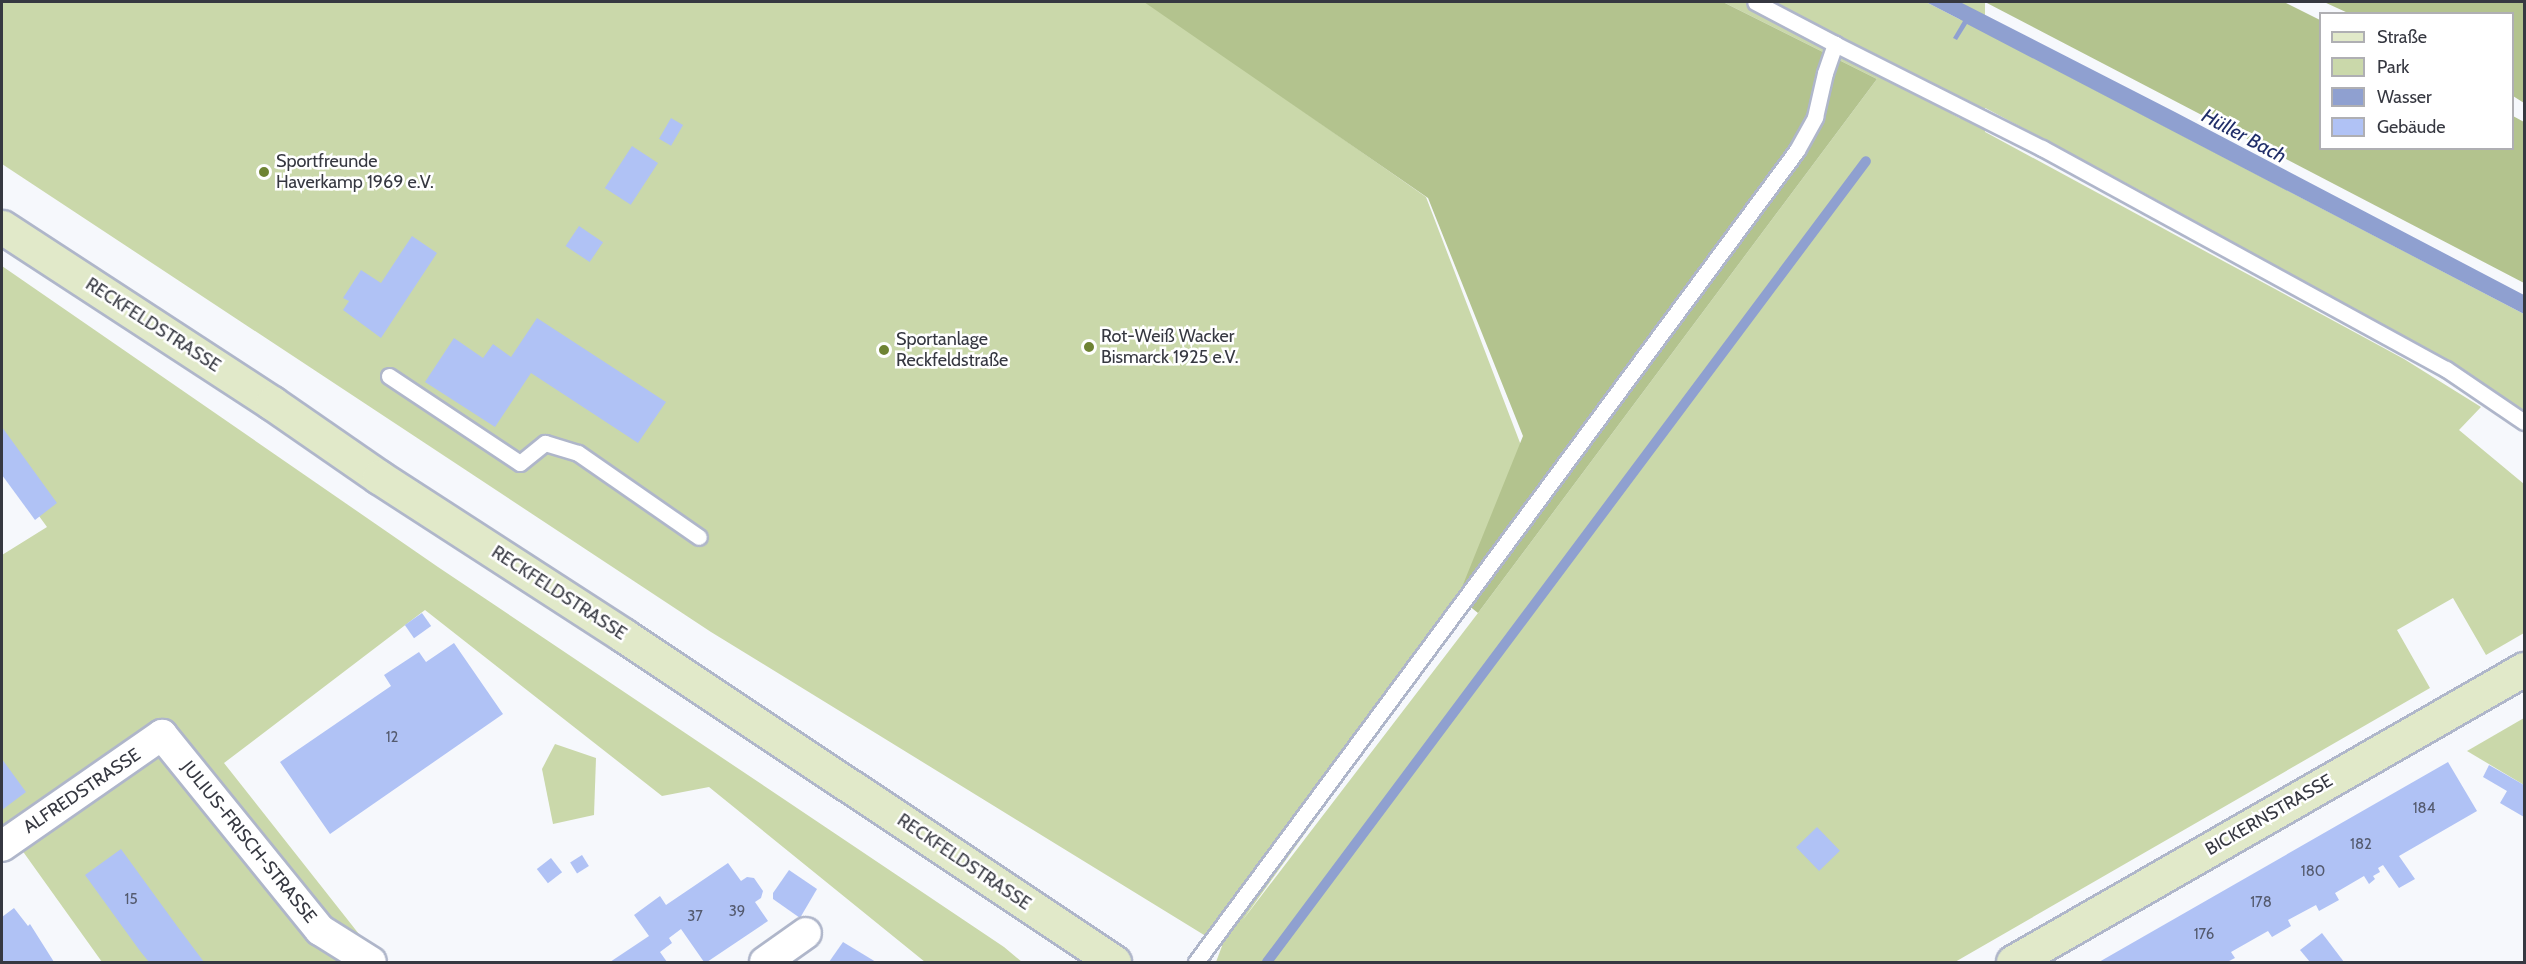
<!DOCTYPE html>
<html>
<head>
<meta charset="utf-8">
<style>
	body { margin:0 }
	#map { position:relative; width:2526px; height:964px; overflow:hidden; background:#f6f8fc; font-family:Cabin,sans-serif }
	div>[style] { position:absolute }
	.green>* { inset:0; background:#cad8aa; transform-origin:0 0 }
	.forest>* { inset:0; background:#b3c38e }
	.water>* { inset:0; background:#8fa0d0 }
	.stream>* { height:10px; margin:-5px; padding:0 5px; transform-origin:5px; border-radius:5px; background:#8fa0d0 }
	.building>* { inset:0; background:#b0c2f5; transform-origin:0 0 }
	.roads { filter:drop-shadow(2px 0 #afb6ca) drop-shadow(-2px 0 #afb6ca) drop-shadow(0 2px #afb6ca) drop-shadow(0 -2px #afb6ca) }
	.lane>* { height:15px; margin:-7.5px; padding:0 7.5px; transform-origin:7.5px; border-radius:7.5px; background:#fff }
	.street>* { height:30px; margin:-15px; padding:0 15px; transform-origin:15px; border-radius:15px; background:#fff }
	.secondary>* { height:33px; margin:-16.5px; padding:0 16.5px; transform-origin:16.5px; border-radius:16.5px; background:#e1e9c9 }
	.dots>* { width:16px; height:16px; translate:-50% -50%; box-sizing:border-box; border:3px solid #fff; border-radius:50% }
	span { translate:-50% -50%; white-space:nowrap; text-align:center; line-height:1.15; -webkit-text-stroke:5px #fff; paint-order:stroke }
	.number-label { font-size:15px; color:#545a6e }
	.number-label span { -webkit-text-stroke-width:0 }
	.poi-label { font-size:18px; color:#363841 }
	.left { translate:0 -50%; text-align:left }
	.street-label { font-size:18px; color:#363841 }
	.water-label { font-size:20px; color:#202e69; font-style:italic }
	.frame { position:absolute; inset:0; border:3px solid #363841; pointer-events:none }
	.legend { position:absolute; left:2319px; top:12px; width:195px; height:138px; box-sizing:border-box; background:#fff; border:2px solid #afafb3; margin:0; padding:8px 10px; list-style:none; font-size:18px; color:#363841 }
	.legend li { display:flex; align-items:center; gap:12px; height:30px }
	.legend b { width:30px; border:2px solid #afafb3 }
</style>
</head>
<body>
<div id="map">
	<div class="green">
		<div style="clip-path:polygon(2px 2px,1147px 2px,1426px 197px,1543px 503px,1242px 921px,1478px 613px,1877px 79px,1723px 2px,1926px 2px,1963px 21px,1954px 38px,1957px 39px,1967px 23px,2524px 314px,2524px 412px,2469px 373px,2137px 189px,1961px 95px,1952px 114px,2404px 359px,2481px 407px,2459px 430px,2524px 484px,2524px 633px,2486px 655px,2453px 598px,2397px 630px,2430px 688px,1955px 962px,1216px 962px,1222px 946px,711px 632px,2px 164px)"></div>
		<div style="left:1960px;top:2px;width:25px;height:636px"></div>
		<div style="clip-path:polygon(2px 266px,438px 567px,1004px 947px,1022px 962px,925px 962px,709px 787px,662px 796px,425px 610px,224px 763px,381px 962px,102px 962px,9px 832px,2px 835px,2px 555px,47px 527px,2px 465px)"></div>
		<div style="clip-path:polygon(2524px 718px,2524px 785px,2467px 751px)"></div>
		<div style="clip-path:polygon(555px 744px,596px 758px,594px 815px,553px 824px,542px 769px)"></div>
	</div>
	<div class="forest">
		<div style="clip-path:polygon(1144px 2px,1723px 2px,1877px 79px,1478px 613px,1458px 597px,1523px 436px,1428px 198px)"></div>
		<div style="clip-path:polygon(1985px 2px,2284px 2px,2320px 20px,2320px 148px,2512px 148px,2513px 116px,2524px 122px,2524px 283px)"></div>
		<div style="clip-path:polygon(2324px 2px,2524px 2px,2524px 103px,2513px 96px,2512px 14px,2348px 13px)"></div>
	</div>
	<div class="water">
		<div style="clip-path:polygon(1926px 2px,1960px 2px,2175px 112px,2524px 295px,2524px 314px,1967px 24px,1957px 40px,1953px 38px,1963px 21px)"></div>
	</div>
	<div class="stream">
		<div style="left:1267px;top:962px;width:1000px;rotate:-53.21deg"></div>
	</div>
	<div class="building">
		<div style="left:671px;top:118px;width:14px;height:24px;rotate:30deg"></div>
		<div style="left:632px;top:146px;width:31px;height:50px;rotate:33deg"></div>
		<div style="left:579px;top:226px;width:29px;height:24px;rotate:34deg"></div>
		<div style="clip-path:polygon(412px 236px,437px 253px,381px 338px,343px 310px,349px 301px,343px 298px,361px 270px,381px 283px)"></div>
		<div style="clip-path:polygon(537px 318px,666px 402px,638px 443px,531px 373px,495px 427px,425px 382px,454px 338px,483px 358px,493px 344px,511px 357px)"></div>
		<div style="clip-path:polygon(2px 427px,57px 503px,35px 520px,2px 475px)"></div>
		<div style="left:422px;top:613px;width:16px;height:21px;rotate:55deg"></div>
		<div style="clip-path:polygon(454px 643px,503px 714px,330px 834px,280px 762px,391px 686px,384px 675px,419px 652px,426px 662px)"></div>
		<div style="clip-path:polygon(2px 759px,26px 792px,2px 810px)"></div>
		<div style="clip-path:polygon(2448px 762px,2477px 811px,2399px 856px,2415px 879px,2399px 888px,2383px 865px,2378px 868px,2380px 872px,2373px 876px,2375px 879px,2369px 884px,2364px 876px,2335px 893px,2339px 900px,2319px 911px,2316px 905px,2288px 920px,2291px 926px,2272px 937px,2268px 931px,2231px 952px,2235px 958px,2227px 962px,2099px 962px)"></div>
		<div style="clip-path:polygon(2489px 765px,2524px 785px,2524px 817px,2500px 803px,2507px 791px,2483px 777px)"></div>
		<div style="left:1817px;top:827px;width:33px;height:29px;rotate:46deg"></div>
		<div style="clip-path:polygon(121px 849px,177px 926px,204px 962px,149px 962px,140px 951px,85px 875px)"></div>
		<div style="left:582px;top:855px;width:13px;height:14px;rotate:58deg"></div>
		<div style="left:551px;top:858px;width:18px;height:18px;rotate:52deg"></div>
		<div style="clip-path:polygon(728px 863px,741px 881px,747px 877px,754px 878px,763px 891px,761px 898px,755px 902px,768px 921px,707px 962px,704px 962px,681px 929px,669px 938px,672px 943px,660px 952px,667px 962px,610px 962px,649px 936px,634px 915px,660px 896px,666px 905px)"></div>
		<div style="clip-path:polygon(789px 870px,817px 889px,800px 918px,773px 899px,773px 893px)"></div>
		<div style="clip-path:polygon(14px 908px,28px 926px,30px 924px,54px 962px,2px 962px,2px 917px)"></div>
		<div style="clip-path:polygon(2322px 933px,2344px 962px,2310px 962px,2300px 950px)"></div>
		<div style="clip-path:polygon(843px 942px,876px 962px,829px 962px)"></div>
	</div>
	<div class="roads">
		<div class="lane">
			<div style="left:1835px;top:44px;width:232px;rotate:26.7deg"></div>
			<div style="left:2042px;top:148px;width:460px;rotate:28.7deg"></div>
			<div style="left:2446px;top:369px;width:94px;rotate:34.2deg"></div>
			<div style="left:389px;top:376px;width:157px;rotate:33.6deg"></div>
			<div style="left:520px;top:463px;width:32px;rotate:-39deg"></div>
			<div style="left:545px;top:443px;width:34px;rotate:17deg"></div>
			<div style="left:578px;top:453px;width:147px;rotate:34.8deg"></div>
			<div style="left:1196px;top:962px;width:1010px;rotate:-53.49deg"></div>
			<div style="left:1797px;top:150px;width:38px;rotate:-61deg"></div>
			<div style="left:1815px;top:117px;width:45px;rotate:-77.2deg"></div>
			<div style="left:1825px;top:73px;width:31px;rotate:-71deg"></div>
			<div style="left:1835px;top:44px;width:90px;rotate:-152.3deg"></div>
		</div>
		<div class="street">
			<div style="left:2px;top:846px;width:195px;rotate:-34.8deg"></div>
			<div style="left:162px;top:735px;width:251px;rotate:51deg"></div>
			<div style="left:320px;top:930px;width:60px;rotate:32.1deg"></div>
			<div style="left:765px;top:962px;width:50px;rotate:-35.3deg"></div>
		</div>
		<div class="secondary">
			<div style="left:2px;top:227px;width:322px;rotate:33.1deg"></div>
			<div style="left:272px;top:403px;width:130px;rotate:34.7deg"></div>
			<div style="left:379px;top:477px;width:291px;rotate:32.9deg"></div>
			<div style="left:623px;top:635px;width:590px;rotate:33.66deg"></div>
			<div style="left:2013px;top:962px;width:589px;rotate:-29.83deg"></div>
		</div>
	</div>
	<div class="dots">
		<div style="left:264px;top:172px;background:#6e8333"></div>
		<div style="left:1089px;top:347px;background:#6e8333"></div>
		<div style="left:884px;top:350px;background:#6e8333"></div>
	</div>
	<div class="number-label">
		<span style="left:392px;top:738px">12</span>
		<span style="left:2424px;top:809px">184</span>
		<span style="left:2361px;top:845px">182</span>
		<span style="left:2313px;top:872px">180</span>
		<span style="left:131px;top:900px">15</span>
		<span style="left:2261px;top:903px">178</span>
		<span style="left:737px;top:912px">39</span>
		<span style="left:695px;top:917px">37</span>
		<span style="left:2204px;top:935px">176</span>
	</div>
	<div class="poi-label">
		<span class="left" style="left:276px;top:172px">Sportfreunde<br>Haverkamp 1969 e.V.</span>
		<span class="left" style="left:1101px;top:347px">Rot-Weiß Wacker<br>Bismarck 1925 e.V.</span>
		<span class="left" style="left:896px;top:350px">Sportanlage<br>Reckfeldstraße</span>
	</div>
	<div class="street-label">
		<span style="left:153px;top:325px;rotate:33deg">RECKFELDSTRASSE</span>
		<span style="left:559px;top:593px;rotate:33deg">RECKFELDSTRASSE</span>
		<span style="left:82px;top:791px;rotate:-34deg">ALFREDSTRASSE</span>
		<span style="left:2269px;top:815px;rotate:-30deg">BICKERNSTRASSE</span>
		<span style="left:249px;top:842px;rotate:51deg">JULIUS-FRISCH-STRASSE</span>
		<span style="left:964px;top:862px;rotate:34deg">RECKFELDSTRASSE</span>
	</div>
	<div class="water-label">
		<span style="left:2244px;top:136px;rotate:28deg">Hüller Bach</span>
	</div>
	<div class="frame"></div>
	<ul class="legend">
	<li><b style="height:8px;background:#e1e9c9"></b>Straße</li>
	<li><b style="height:16px;background:#cad8aa"></b>Park</li>
	<li><b style="height:16px;background:#8fa0d0"></b>Wasser</li>
	<li><b style="height:16px;background:#b0c2f5"></b>Gebäude</li>
	</ul>
</div>
</body>
</html>
